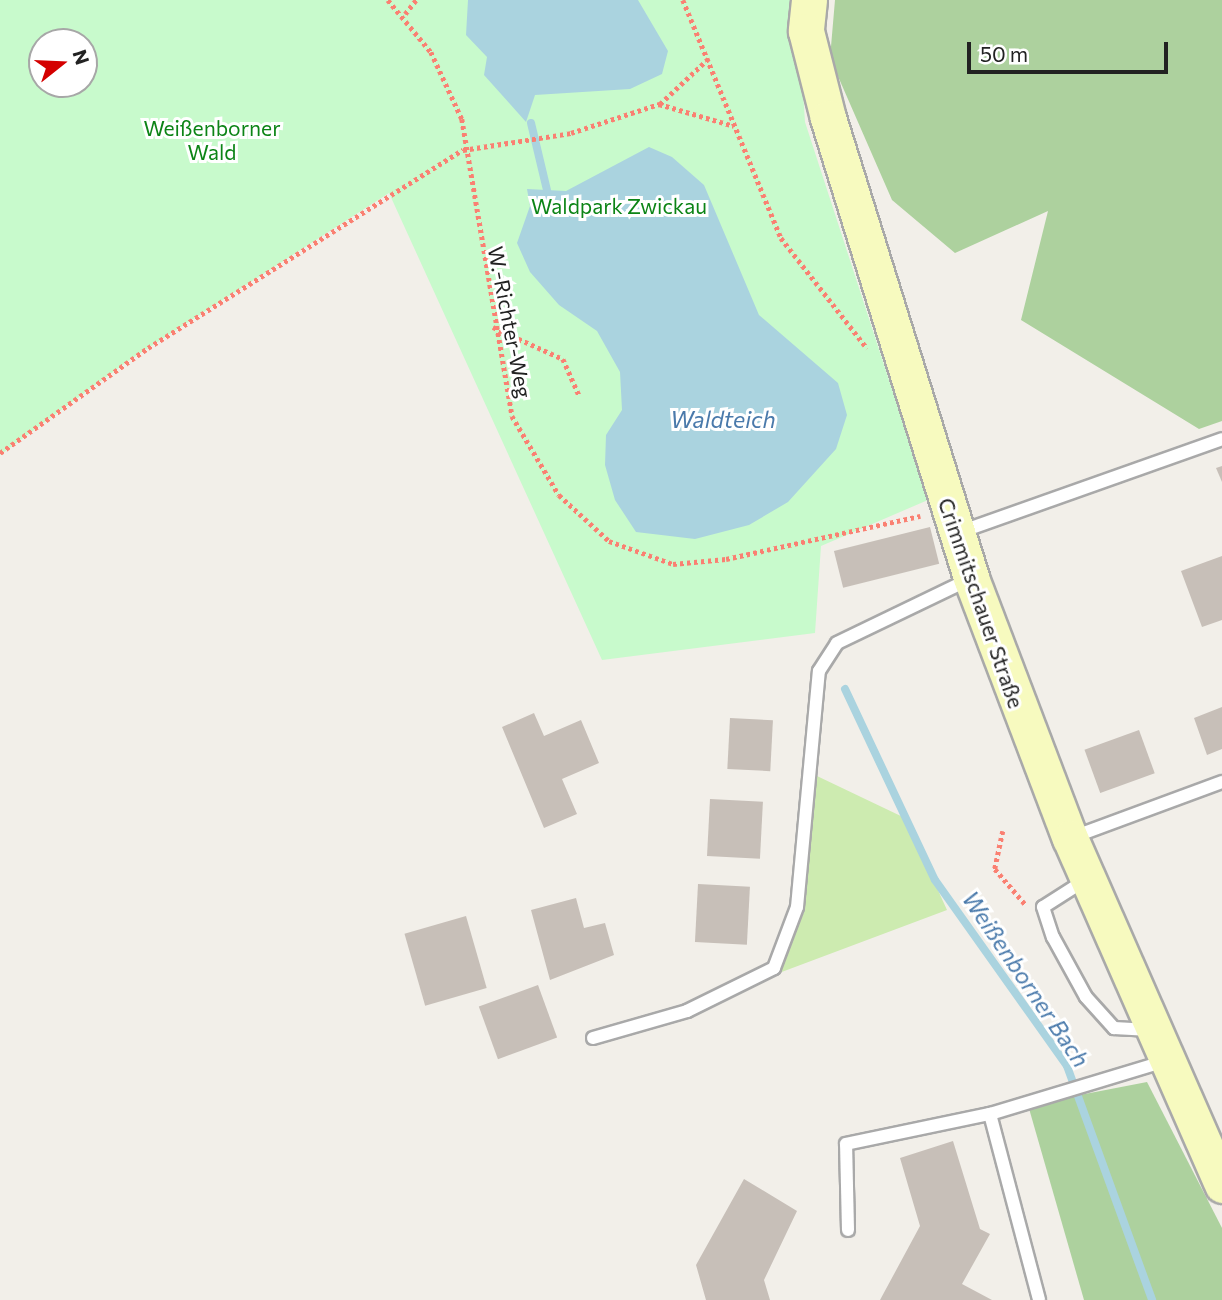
<!DOCTYPE html>
<html>
<head>
<meta charset="utf-8">
<style>
	body { margin:0 }
	#map { position:relative; width:1222px; height:1300px; overflow:hidden; background:#f2efe9; font-family:Commissioner,sans-serif }
	div>[style] { position:absolute }
	.grass>* { inset:0; background:#cdebb0 }
	.forest>* { inset:0; background:#add19e }
	.park>* { inset:0; background:#c8facc }
	.water>* { inset:0; background:#aad3df }
	.stream>* { height:8px; margin:-4px; padding:0 4px; transform-origin:4px; border-radius:4px; background:#aad3df }
	.building>* { inset:0; background:#c7bfb8; transform-origin:0 0 }
	.path>* { height:4.5px; margin-top:-2.25px; transform-origin:0; background:repeating-linear-gradient(90deg,#fa8072 0 3.5px,transparent 0 7px) }
	.roads { filter:drop-shadow(2px 0 #a9a9a9) drop-shadow(-2px 0 #a9a9a9) drop-shadow(0 2px #a9a9a9) drop-shadow(0 -2px #a9a9a9) }
	.lane>* { height:12px; margin:-6px; padding:0 6px; transform-origin:6px; border-radius:6px; background:#fff }
	.secondary>* { height:35px; margin:-17.5px; padding:0 17.5px; transform-origin:17.5px; border-radius:17.5px; background:#f7fabf }
	span { translate:-50% -50%; white-space:nowrap; text-align:center; line-height:1.15; -webkit-text-stroke:6px #fff; paint-order:stroke }
	.park-label { font-size:21px; color:#0c8416 }
	.street-label { font-size:21px; color:#222 }
	.water-label { font-size:23px; color:#4a7aab; font-style:italic }
	.north { position:absolute; left:28px; top:28px; width:70px; height:70px; box-sizing:border-box; background:#fff; border:2px solid #a7a7a7; border-radius:50%; rotate:72deg; font-size:19px; font-weight:700; line-height:28px; text-align:center; color:#222 }
	.north::after { content:''; display:block; margin:auto; width:24px; height:32px; background:#d40000; clip-path:polygon(50% 0,100% 100%,50% 72%,0 100%) }
	.scale { position:absolute; left:967px; top:42px; width:201px; height:32px; box-sizing:border-box; border:4px solid #222; border-top:0; padding-left:9px; font-size:21px; line-height:24px; white-space:nowrap; color:#222; -webkit-text-stroke:5px #fff; paint-order:stroke }
</style>
</head>
<body>
<div id="map">
	<div class="grass">
		<div style="clip-path:polygon(817px 776px,905px 818px,947px 910px,779px 973px,804px 912px)"></div>
	</div>
	<div class="forest">
		<div style="clip-path:polygon(835px 0,1222px 0,1222px 421px,1199px 429px,1021px 320px,1048px 211px,955px 253px,892px 200px,830px 58px)"></div>
		<div style="clip-path:polygon(1147px 1082px,1222px 1228px,1222px 1300px,1084px 1300px,1028px 1105px)"></div>
	</div>
	<div class="park">
		<div style="clip-path:polygon(evenodd,0 0,797px 0,805px 122px,928px 500px,821px 546px,815px 633px,602px 660px,389px 193px,128px 361px,0 455px,0 0,42px 42px,84px 42px,84px 84px,42px 84px,42px 42px)"></div>
	</div>
	<div class="water">
		<div style="clip-path:polygon(468px 0,638px 0,668px 51px,662px 74px,630px 89px,535px 95px,526px 122px,484px 75px,487px 57px,466px 35px)"></div>
		<div style="clip-path:polygon(649px 147px,672px 157px,704px 185px,759px 315px,838px 383px,847px 415px,836px 449px,788px 502px,749px 525px,695px 539px,636px 532px,615px 500px,605px 465px,606px 435px,622px 410px,620px 372px,597px 331px,559px 305px,530px 272px,517px 243px,530px 206px,527px 189px,566px 191px)"></div>
	</div>
	<div class="stream">
		<div style="left:531px;top:123px;width:69px;rotate:76.6deg"></div>
		<div style="left:845px;top:689px;width:211px;rotate:64.8deg"></div>
		<div style="left:935px;top:880px;width:228px;rotate:54.6deg"></div>
		<div style="left:1067px;top:1066px;width:249px;rotate:70deg"></div>
	</div>
	<div class="building">
		<div style="clip-path:polygon(1222px 466px,1222px 482px,1216px 468px)"></div>
		<div style="left:930px;top:527px;width:38px;height:99px;rotate:76deg"></div>
		<div style="clip-path:polygon(1222px 556px,1222px 620px,1202px 627px,1181px 571px)"></div>
		<div style="clip-path:polygon(1222px 707px,1222px 749px,1207px 755px,1194px 718px)"></div>
		<div style="clip-path:polygon(534px 713px,544px 736px,581px 720px,599px 763px,562px 779px,577px 814px,544px 828px,502px 727px)"></div>
		<div style="left:730px;top:718px;width:43px;height:51px;rotate:3deg"></div>
		<div style="left:1139px;top:730px;width:46px;height:58px;rotate:70deg"></div>
		<div style="left:710px;top:799px;width:53px;height:57px;rotate:3deg"></div>
		<div style="left:698px;top:884px;width:52px;height:58px;rotate:3deg"></div>
		<div style="clip-path:polygon(576px 898px,584px 928px,605px 923px,614px 955px,550px 980px,531px 910px)"></div>
		<div style="left:466px;top:916px;width:75px;height:64px;rotate:74deg"></div>
		<div style="left:538px;top:985px;width:56px;height:63px;rotate:70deg"></div>
		<div style="clip-path:polygon(953px 1141px,980px 1229px,990px 1234px,962px 1284px,992px 1300px,880px 1300px,920px 1226px,900px 1158px)"></div>
		<div style="clip-path:polygon(744px 1179px,797px 1211px,764px 1280px,770px 1300px,706px 1300px,696px 1265px)"></div>
	</div>
	<div class="path">
		<div style="left:388px;top:0;width:67px;rotate:50.4deg"></div>
		<div style="left:431px;top:52px;width:74px;rotate:65.2deg"></div>
		<div style="left:462px;top:119px;width:301px;rotate:80.4deg"></div>
		<div style="left:512px;top:416px;width:92px;rotate:59.3deg"></div>
		<div style="left:559px;top:495px;width:68px;rotate:42.6deg"></div>
		<div style="left:609px;top:541px;width:68px;rotate:19.8deg"></div>
		<div style="left:673px;top:564px;width:53px;rotate:-5.4deg"></div>
		<div style="left:726px;top:559px;width:199px;rotate:-12.5deg"></div>
		<div style="left:683px;top:0;width:257px;rotate:67.6deg"></div>
		<div style="left:781px;top:238px;width:140px;rotate:52deg"></div>
		<div style="left:405px;top:14px;width:18px;rotate:-52deg"></div>
		<div style="left:660px;top:104px;width:66px;rotate:-43.2deg"></div>
		<div style="left:493px;top:327px;width:77px;rotate:24.6deg"></div>
		<div style="left:563px;top:359px;width:39px;rotate:66deg"></div>
		<div style="left:0;top:453px;width:181px;rotate:-35.4deg"></div>
		<div style="left:148px;top:348px;width:372px;rotate:-32.2deg"></div>
		<div style="left:463px;top:150px;width:109px;rotate:-8.9deg"></div>
		<div style="left:571px;top:133px;width:93px;rotate:-18.2deg"></div>
		<div style="left:659px;top:104px;width:78px;rotate:16.3deg"></div>
		<div style="left:1003px;top:831px;width:39px;rotate:102deg"></div>
		<div style="left:995px;top:869px;width:48px;rotate:49.3deg"></div>
	</div>
	<div class="roads">
		<div class="lane">
			<div style="left:960px;top:532px;width:278px;rotate:-19.5deg"></div>
			<div style="left:1073px;top:837px;width:159px;rotate:-20.3deg"></div>
			<div style="left:1087px;top:879px;width:52px;rotate:147.5deg"></div>
			<div style="left:1043px;top:907px;width:32px;rotate:72deg"></div>
			<div style="left:1053px;top:937px;width:68px;rotate:61.2deg"></div>
			<div style="left:1086px;top:997px;width:42px;rotate:47.9deg"></div>
			<div style="left:1114px;top:1028px;width:36px;rotate:3deg"></div>
			<div style="left:593px;top:1038px;width:98px;rotate:-16deg"></div>
			<div style="left:687px;top:1011px;width:97px;rotate:-26.3deg"></div>
			<div style="left:774px;top:968px;width:65px;rotate:-69.3deg"></div>
			<div style="left:797px;top:907px;width:237px;rotate:-84.7deg"></div>
			<div style="left:819px;top:671px;width:33px;rotate:-57deg"></div>
			<div style="left:837px;top:643px;width:145px;rotate:-25.7deg"></div>
			<div style="left:990px;top:1114px;width:192px;rotate:75.2deg"></div>
			<div style="left:848px;top:1230px;width:86px;rotate:-91.3deg"></div>
			<div style="left:846px;top:1144px;width:147px;rotate:-11.8deg"></div>
			<div style="left:990px;top:1114px;width:183px;rotate:-16.8deg"></div>
		</div>
		<div class="secondary">
			<div style="left:809px;top:0;width:31px;rotate:96deg"></div>
			<div style="left:806px;top:31px;width:90px;rotate:75.8deg"></div>
			<div style="left:828px;top:118px;width:482px;rotate:72.7deg"></div>
			<div style="left:971px;top:578px;width:278px;rotate:69.2deg"></div>
			<div style="left:1070px;top:838px;width:379px;rotate:66.3deg"></div>
		</div>
	</div>
	<div class="park-label">
		<span style="left:212px;top:140px">Weißenborner<br>Wald</span>
		<span style="left:619px;top:206px">Waldpark Zwickau</span>
	</div>
	<div class="street-label">
		<span style="left:510px;top:322px;rotate:79deg">W.-Richter-Weg</span>
		<span style="left:981px;top:603px;rotate:71deg">Crimmitschauer Straße</span>
	</div>
	<div class="water-label">
		<span style="left:723px;top:419px">Waldteich</span>
		<span style="left:1026px;top:979px;rotate:56deg">Weißenborner Bach</span>
	</div>
	<div class="north">N</div>
	<div class="scale">50 m</div>
</div>
</body>
</html>
